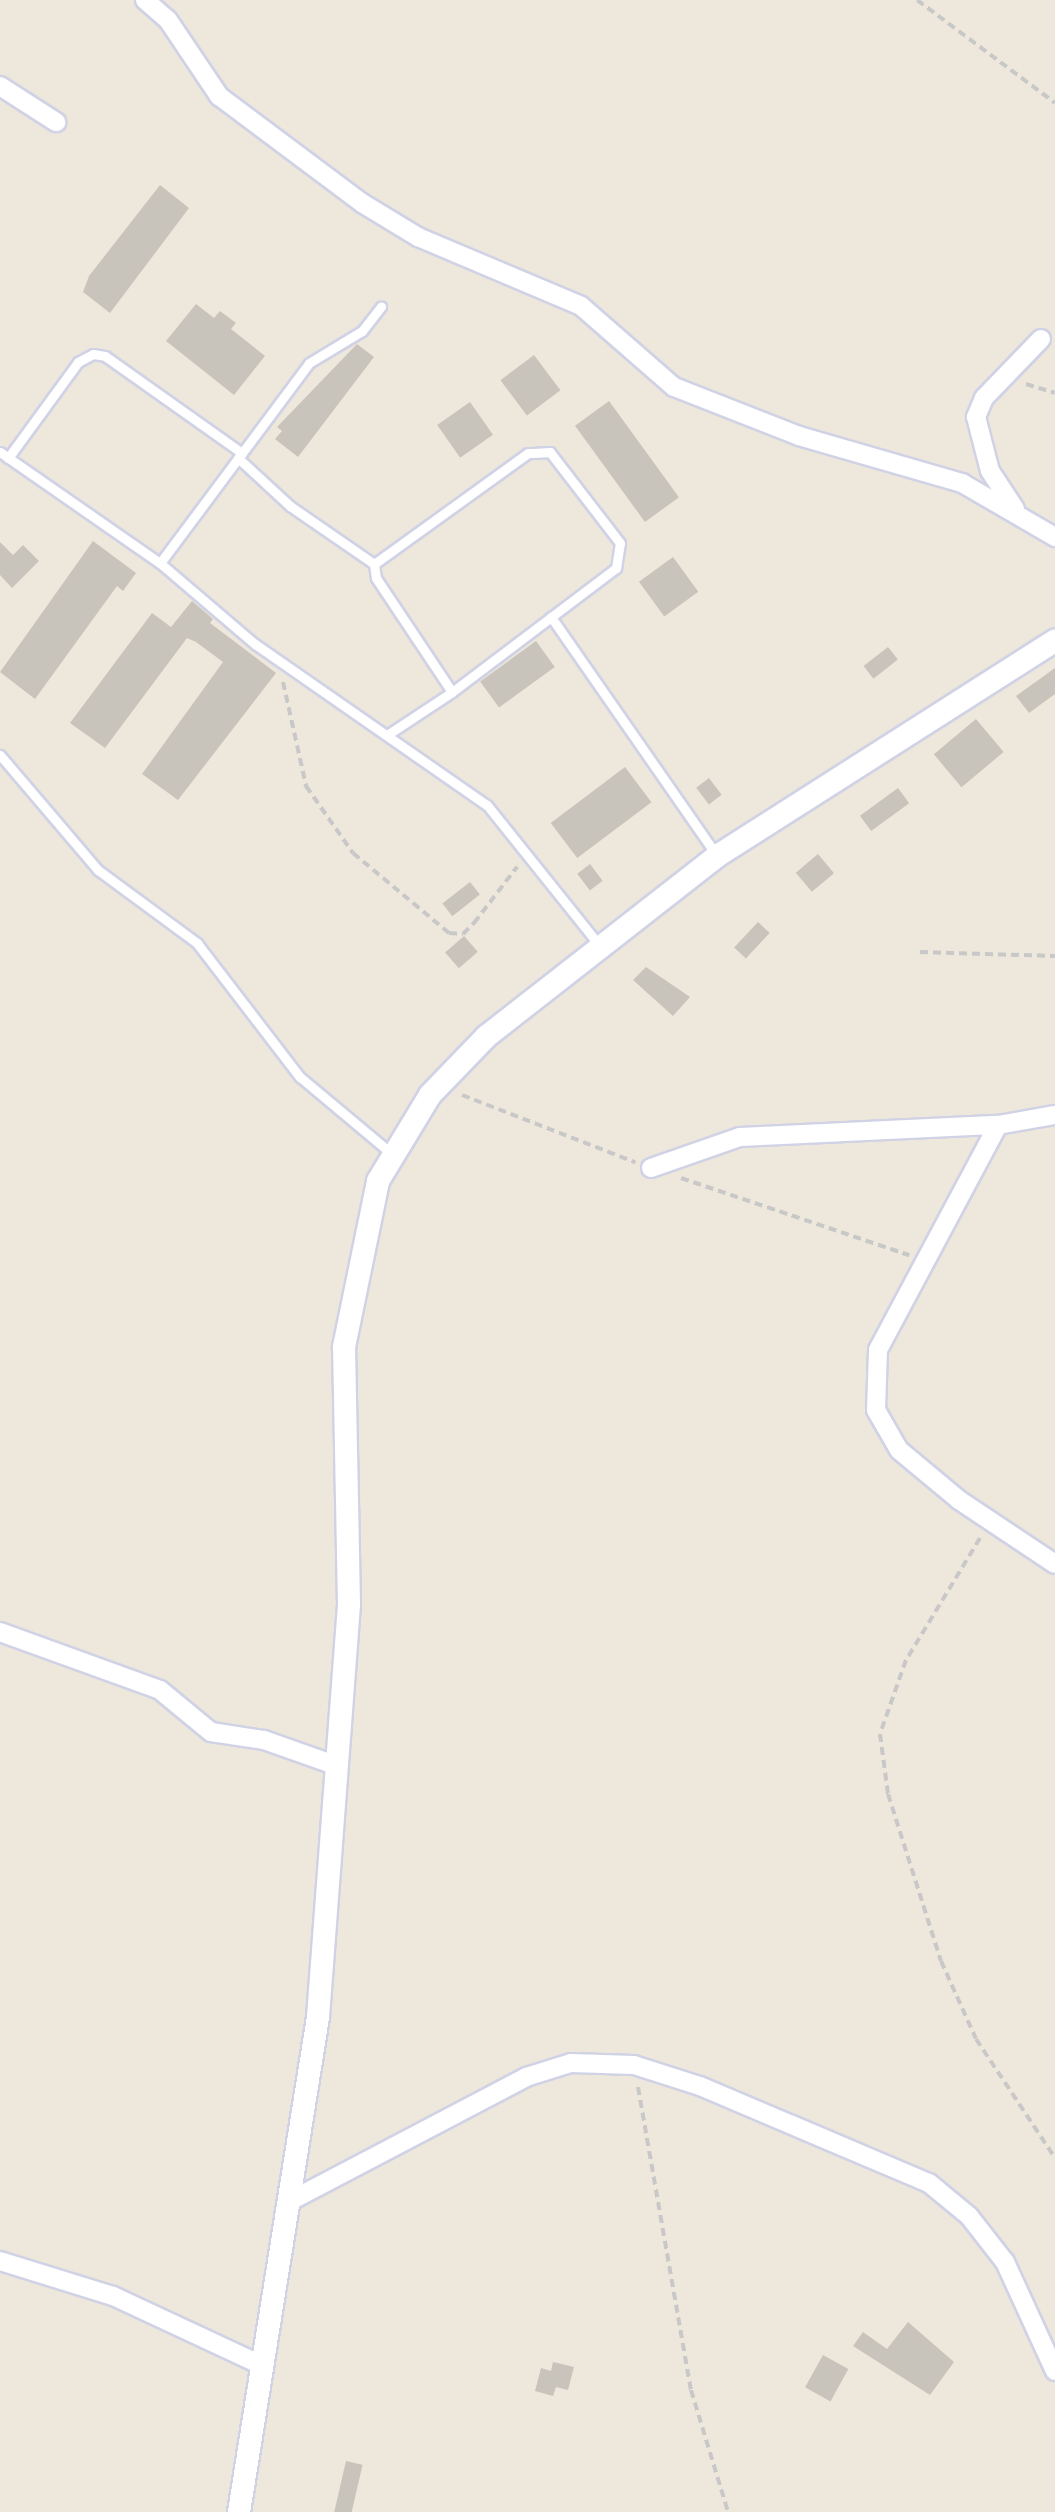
<!DOCTYPE html>
<html>
<head>
<meta charset="utf-8">
<style>
	body { margin:0 }
	#map { position:relative; width:1055px; height:2512px; overflow:hidden; background:#eee7db; font-family:"Source Sans 3",sans-serif }
	div>[style] { position:absolute }
	.building>* { inset:0; background:#c9c4bb; transform-origin:0 0 }
	.path>* { height:4px; margin-top:-2px; transform-origin:0; background:repeating-linear-gradient(90deg,#c8c8c8 0 8px,transparent 0 13px) }
	.roads { filter:drop-shadow(2px 0 #d0d2e5) drop-shadow(-2px 0 #d0d2e5) drop-shadow(0 2px #d0d2e5) drop-shadow(0 -2px #d0d2e5) }
	.service>* { height:9px; margin:-4.5px; padding:0 4.5px; transform-origin:4.5px; border-radius:4.5px; background:#fff }
	.minor>* { height:18px; margin:-9px; padding:0 9px; transform-origin:9px; border-radius:9px; background:#fff }
	.tertiary>* { height:22px; margin:-11px; padding:0 11px; transform-origin:11px; border-radius:11px; background:#fff }
	span { translate:-50% -50%; white-space:nowrap; text-align:center; line-height:1.15; -webkit-text-stroke:10px #fff; paint-order:stroke }
</style>
</head>
<body>
<div id="map">
	<div class="building">
		<div style="clip-path:polygon(160px 185px,189px 208px,110px 313px,83px 292px,89px 276px)"></div>
		<div style="clip-path:polygon(196px 304px,214px 318px,220px 311px,236px 323px,231px 329px,265px 356px,234px 395px,166px 341px)"></div>
		<div style="clip-path:polygon(357px 344px,374px 357px,298px 457px,275px 439px,282px 431px,277px 427px)"></div>
		<div style="left:534px;top:355px;width:44px;height:42px;rotate:53deg"></div>
		<div style="left:609px;top:401px;width:119px;height:42px;rotate:54deg"></div>
		<div style="left:470px;top:402px;width:40px;height:40px;rotate:55deg"></div>
		<div style="clip-path:polygon(93px 541px,136px 573px,123px 591px,117px 586px,35px 699px,0 672px)"></div>
		<div style="clip-path:polygon(0 542px,13px 555px,23px 545px,39px 561px,12px 588px,0 575px)"></div>
		<div style="left:673px;top:557px;width:43px;height:42px;rotate:54deg"></div>
		<div style="clip-path:polygon(192px 601px,213px 619px,210px 623px,276px 673px,178px 800px,142px 774px,223px 662px,196px 642px,187px 638px,105px 748px,70px 723px,152px 613px,171px 627px)"></div>
		<div style="left:536px;top:641px;width:32px;height:69px;rotate:54deg"></div>
		<div style="left:888px;top:647px;width:16px;height:31px;rotate:52deg"></div>
		<div style="clip-path:polygon(1055px 668px,1055px 694px,1029px 713px,1016px 696px)"></div>
		<div style="left:976px;top:719px;width:43px;height:55px;rotate:50deg"></div>
		<div style="left:625px;top:767px;width:44px;height:93px;rotate:53deg"></div>
		<div style="left:709px;top:778px;width:21px;height:16px;rotate:53deg"></div>
		<div style="left:898px;top:788px;width:19px;height:47px;rotate:54deg"></div>
		<div style="left:818px;top:854px;width:25px;height:29px;rotate:50deg"></div>
		<div style="left:590px;top:864px;width:21px;height:16px;rotate:53deg"></div>
		<div style="left:470px;top:882px;width:16px;height:35px;rotate:52deg"></div>
		<div style="left:758px;top:922px;width:16px;height:35px;rotate:43deg"></div>
		<div style="left:464px;top:936px;width:21px;height:25px;rotate:49deg"></div>
		<div style="clip-path:polygon(646px 967px,690px 997px,673px 1016px,633px 980px)"></div>
		<div style="clip-path:polygon(908px 2322px,954px 2362px,930px 2395px,853px 2346px,863px 2332px,887px 2349px)"></div>
		<div style="left:823px;top:2355px;width:29px;height:37px;rotate:29deg"></div>
		<div style="clip-path:polygon(553px 2362px,574px 2367px,568px 2390px,556px 2387px,553px 2396px,535px 2391px,541px 2368px,551px 2371px)"></div>
		<div style="left:346px;top:2461px;width:17px;height:53px;rotate:13deg"></div>
	</div>
	<div class="path">
		<div style="left:917px;top:0;width:172px;rotate:36.7deg"></div>
		<div style="left:1026px;top:384px;width:30px;rotate:17deg"></div>
		<div style="left:283px;top:682px;width:107px;rotate:77.5deg"></div>
		<div style="left:306px;top:786px;width:82px;rotate:55deg"></div>
		<div style="left:353px;top:853px;width:125px;rotate:39.8deg"></div>
		<div style="left:449px;top:933px;width:14px;rotate:4deg"></div>
		<div style="left:463px;top:934px;width:16px;rotate:-45deg"></div>
		<div style="left:474px;top:923px;width:71px;rotate:-52.5deg"></div>
		<div style="left:920px;top:952px;width:135px;rotate:1.7deg"></div>
		<div style="left:462px;top:1095px;width:186px;rotate:21.2deg"></div>
		<div style="left:681px;top:1178px;width:241px;rotate:18.7deg"></div>
		<div style="left:980px;top:1538px;width:143px;rotate:121.2deg"></div>
		<div style="left:906px;top:1660px;width:78px;rotate:109.4deg"></div>
		<div style="left:880px;top:1734px;width:61px;rotate:82.4deg"></div>
		<div style="left:888px;top:1794px;width:175px;rotate:72.4deg"></div>
		<div style="left:941px;top:1961px;width:85px;rotate:65.8deg"></div>
		<div style="left:976px;top:2039px;width:143px;rotate:56.4deg"></div>
		<div style="left:638px;top:2087px;width:308px;rotate:80.1deg"></div>
		<div style="left:691px;top:2390px;width:127px;rotate:73.1deg"></div>
	</div>
	<div class="roads">
		<div class="service">
			<div style="left:0;top:452px;width:195px;rotate:34.8deg"></div>
			<div style="left:160px;top:563px;width:125px;rotate:40.5deg"></div>
			<div style="left:255px;top:644px;width:282px;rotate:34.8deg"></div>
			<div style="left:487px;top:805px;width:179px;rotate:51.3deg"></div>
			<div style="left:8px;top:458px;width:119px;rotate:-53.9deg"></div>
			<div style="left:78px;top:362px;width:17px;rotate:-28deg"></div>
			<div style="left:93px;top:354px;width:12px;rotate:9deg"></div>
			<div style="left:105px;top:356px;width:168px;rotate:35.3deg"></div>
			<div style="left:238px;top:458px;width:71px;rotate:42.7deg"></div>
			<div style="left:290px;top:506px;width:102px;rotate:34.6deg"></div>
			<div style="left:160px;top:563px;width:249px;rotate:-53.3deg"></div>
			<div style="left:309px;top:363px;width:62px;rotate:-31.1deg"></div>
			<div style="left:362px;top:331px;width:31px;rotate:-52deg"></div>
			<div style="left:551px;top:617px;width:291px;rotate:55.2deg"></div>
			<div style="left:387px;top:735px;width:78px;rotate:-33.5deg"></div>
			<div style="left:452px;top:692px;width:206px;rotate:-37.1deg"></div>
			<div style="left:616px;top:568px;width:25px;rotate:-81deg"></div>
			<div style="left:620px;top:543px;width:115px;rotate:-127.6deg"></div>
			<div style="left:550px;top:452px;width:22px;rotate:177deg"></div>
			<div style="left:528px;top:453px;width:190px;rotate:144.2deg"></div>
			<div style="left:374px;top:564px;width:14px;rotate:82deg"></div>
			<div style="left:376px;top:578px;width:137px;rotate:56.3deg"></div>
			<div style="left:0;top:755px;width:151px;rotate:49.6deg"></div>
			<div style="left:98px;top:870px;width:123px;rotate:36.4deg"></div>
			<div style="left:197px;top:943px;width:169px;rotate:52.5deg"></div>
			<div style="left:300px;top:1077px;width:119px;rotate:39.9deg"></div>
		</div>
		<div class="minor">
			<div style="left:145px;top:0;width:30px;rotate:41deg"></div>
			<div style="left:168px;top:20px;width:92px;rotate:56.1deg"></div>
			<div style="left:219px;top:96px;width:179px;rotate:36.8deg"></div>
			<div style="left:362px;top:203px;width:66px;rotate:31.3deg"></div>
			<div style="left:418px;top:237px;width:177px;rotate:22.9deg"></div>
			<div style="left:581px;top:306px;width:123px;rotate:41.1deg"></div>
			<div style="left:674px;top:387px;width:134px;rotate:21.4deg"></div>
			<div style="left:799px;top:436px;width:170px;rotate:16.1deg"></div>
			<div style="left:962px;top:483px;width:108px;rotate:30.1deg"></div>
			<div style="left:0;top:86px;width:67px;rotate:32.7deg"></div>
			<div style="left:1015px;top:509px;width:45px;rotate:-123.3deg"></div>
			<div style="left:990px;top:471px;width:56px;rotate:-104.5deg"></div>
			<div style="left:976px;top:417px;width:21px;rotate:-67deg"></div>
			<div style="left:984px;top:398px;width:82px;rotate:-46deg"></div>
			<div style="left:998px;top:1125px;width:255px;rotate:118.1deg"></div>
			<div style="left:878px;top:1350px;width:60px;rotate:91.9deg"></div>
			<div style="left:876px;top:1410px;width:46px;rotate:60.1deg"></div>
			<div style="left:899px;top:1450px;width:78px;rotate:39.8deg"></div>
			<div style="left:959px;top:1500px;width:115px;rotate:33.7deg"></div>
			<div style="left:651px;top:1168px;width:94px;rotate:-19.2deg"></div>
			<div style="left:740px;top:1137px;width:258px;rotate:-2.7deg"></div>
			<div style="left:998px;top:1125px;width:58px;rotate:-10deg"></div>
			<div style="left:0;top:1632px;width:170px;rotate:19.9deg"></div>
			<div style="left:160px;top:1690px;width:66px;rotate:39.5deg"></div>
			<div style="left:211px;top:1732px;width:54px;rotate:8.6deg"></div>
			<div style="left:264px;top:1740px;width:78px;rotate:19.4deg"></div>
			<div style="left:294px;top:2199px;width:262px;rotate:-27.7deg"></div>
			<div style="left:526px;top:2077px;width:47px;rotate:-17.3deg"></div>
			<div style="left:571px;top:2063px;width:63px;rotate:1.8deg"></div>
			<div style="left:634px;top:2065px;width:69px;rotate:17.7deg"></div>
			<div style="left:700px;top:2086px;width:249px;rotate:23deg"></div>
			<div style="left:929px;top:2183px;width:52px;rotate:39.5deg"></div>
			<div style="left:969px;top:2216px;width:58px;rotate:52deg"></div>
			<div style="left:1005px;top:2262px;width:120px;rotate:65.4deg"></div>
			<div style="left:0;top:2261px;width:118px;rotate:17.2deg"></div>
			<div style="left:113px;top:2296px;width:163px;rotate:25deg"></div>
		</div>
		<div class="tertiary">
			<div style="left:239px;top:2512px;width:501px;rotate:-80.93deg"></div>
			<div style="left:318px;top:2017px;width:413px;rotate:-85.7deg"></div>
			<div style="left:349px;top:1605px;width:258px;rotate:-91.1deg"></div>
			<div style="left:344px;top:1347px;width:169px;rotate:-78.4deg"></div>
			<div style="left:378px;top:1181px;width:100px;rotate:-58.8deg"></div>
			<div style="left:430px;top:1095px;width:82px;rotate:-46deg"></div>
			<div style="left:487px;top:1036px;width:292px;rotate:-38deg"></div>
			<div style="left:717px;top:856px;width:401px;rotate:-32.5deg"></div>
		</div>
	</div>
</div>
</body>
</html>
